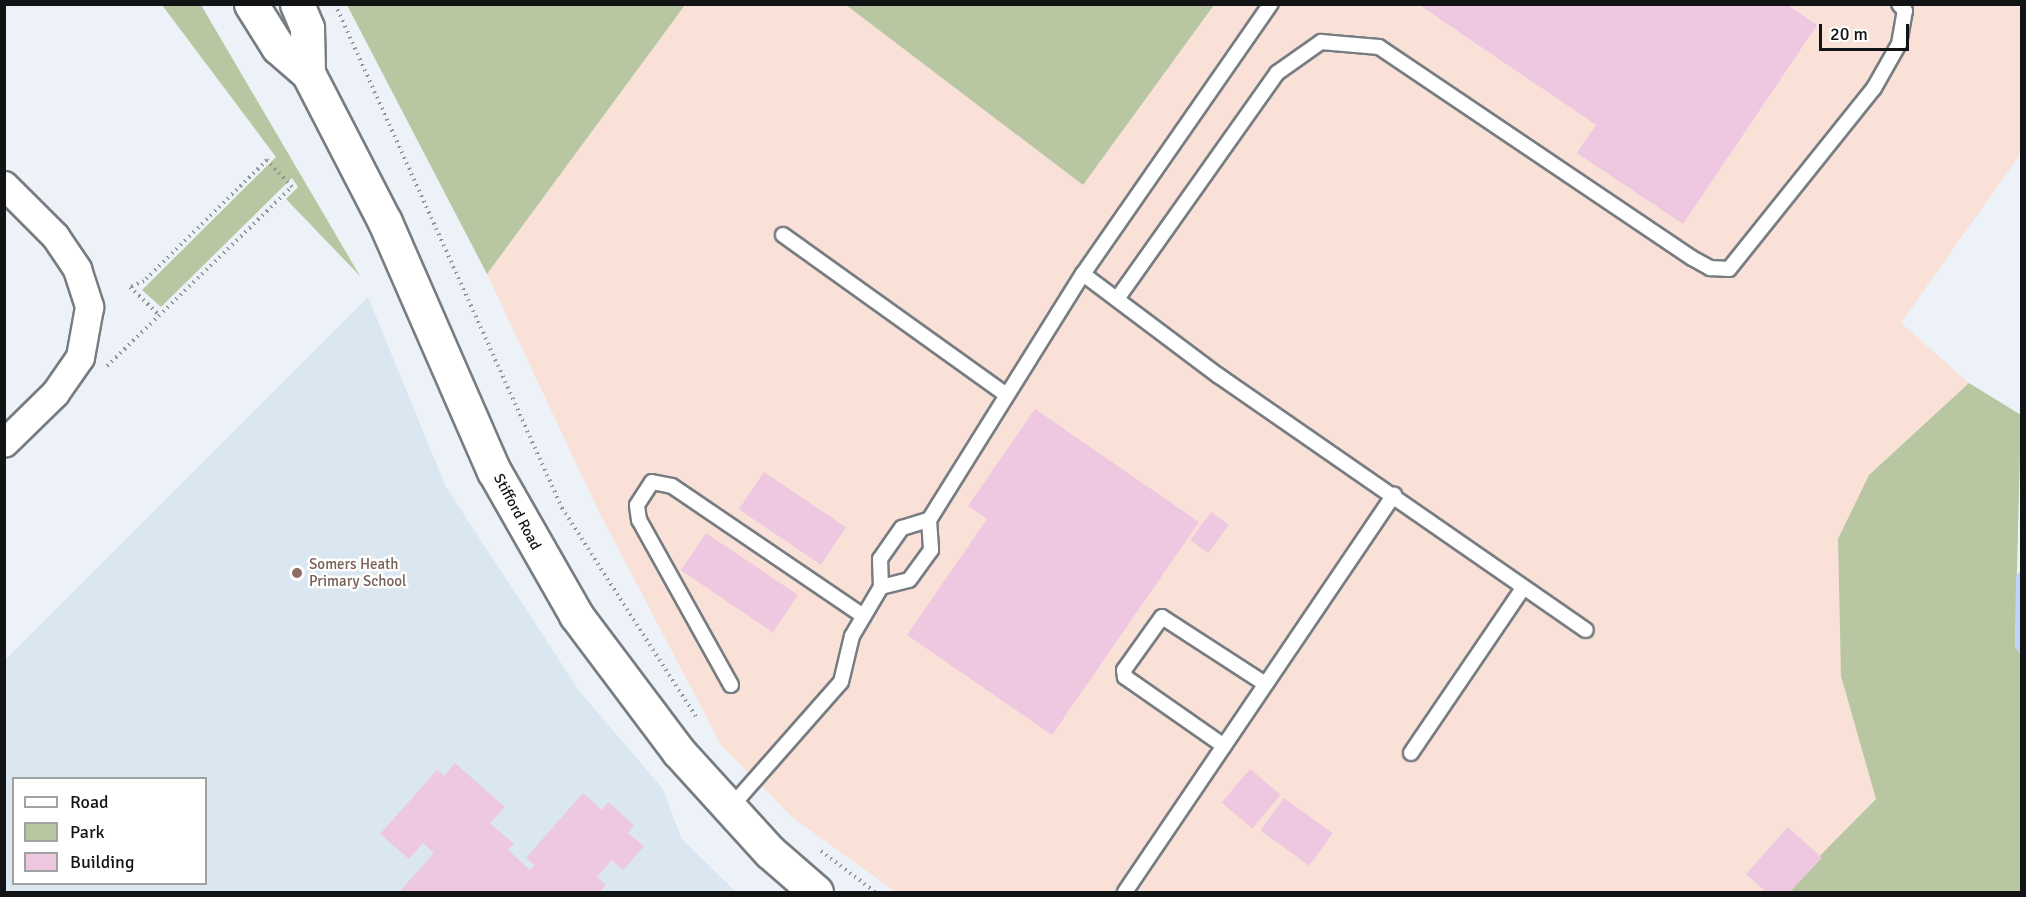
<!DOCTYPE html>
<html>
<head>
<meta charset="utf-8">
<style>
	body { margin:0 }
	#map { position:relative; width:2026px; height:897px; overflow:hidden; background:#ecf2f7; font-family:Signika,sans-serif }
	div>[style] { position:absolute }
	.industrial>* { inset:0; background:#fae1d8 }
	.built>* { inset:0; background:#dae7f1 }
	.green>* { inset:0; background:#b8c6a1 }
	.water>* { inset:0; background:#bbd6f8 }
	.building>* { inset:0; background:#eec7e0; transform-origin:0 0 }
	.path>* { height:4px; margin-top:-2px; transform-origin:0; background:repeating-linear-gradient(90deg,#8f9497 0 1.5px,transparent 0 6px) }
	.roads { filter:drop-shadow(2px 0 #777d81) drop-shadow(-2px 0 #777d81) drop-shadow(0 2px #777d81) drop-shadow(0 -2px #777d81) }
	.service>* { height:14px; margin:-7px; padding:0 7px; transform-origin:7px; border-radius:7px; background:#fff }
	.minor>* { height:27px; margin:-13.5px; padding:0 13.5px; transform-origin:13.5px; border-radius:13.5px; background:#fff }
	.secondary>* { height:33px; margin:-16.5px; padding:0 16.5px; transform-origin:16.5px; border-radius:16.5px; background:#fff }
	.dots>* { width:16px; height:16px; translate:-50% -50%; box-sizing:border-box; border:3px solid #fff; border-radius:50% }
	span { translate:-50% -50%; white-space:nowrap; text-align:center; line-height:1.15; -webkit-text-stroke:5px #fff; paint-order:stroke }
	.street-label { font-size:15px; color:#111314 }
	.education-label { font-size:15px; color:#785e54 }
	.left { translate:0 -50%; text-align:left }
	.frame { position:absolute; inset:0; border:6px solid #111314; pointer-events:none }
	.legend { position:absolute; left:12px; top:777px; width:195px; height:108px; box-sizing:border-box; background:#fff; border:2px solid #a0a1a1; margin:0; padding:8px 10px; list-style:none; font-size:18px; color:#111314 }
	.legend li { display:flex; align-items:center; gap:12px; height:30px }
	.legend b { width:30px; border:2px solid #a0a1a1 }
	.scale { position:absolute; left:1819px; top:24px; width:90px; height:27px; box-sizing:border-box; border:3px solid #111314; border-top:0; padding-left:8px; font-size:18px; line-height:21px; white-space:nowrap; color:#111314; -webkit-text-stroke:4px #fff; paint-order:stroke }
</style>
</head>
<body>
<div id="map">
	<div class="industrial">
		<div style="clip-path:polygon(685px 5px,846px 5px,1083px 185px,1214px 5px,2021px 5px,2021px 153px,1901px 323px,1969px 383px,1869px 475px,1841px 676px,1876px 799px,1784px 892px,896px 892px,793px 818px,721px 745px,598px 510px,487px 274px)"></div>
	</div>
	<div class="built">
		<div style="clip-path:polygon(evenodd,368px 297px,446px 487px,580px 692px,663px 789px,681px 838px,736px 892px,5px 892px,5px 660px,368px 297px,14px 778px,206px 778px,206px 884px,14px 884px,14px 778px)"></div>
	</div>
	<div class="green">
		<div style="clip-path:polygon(162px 5px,201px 5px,360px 276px,286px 199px,298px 187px,292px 178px,161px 307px,142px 290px,276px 157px)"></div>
		<div style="clip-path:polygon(347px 5px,685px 5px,487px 274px)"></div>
		<div style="clip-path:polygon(846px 5px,1214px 5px,1083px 185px)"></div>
		<div style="clip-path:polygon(1969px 383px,2021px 415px,2015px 647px,2022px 655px,2021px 892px,1784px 892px,1876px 799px,1841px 676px,1838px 539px,1869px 475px)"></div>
	</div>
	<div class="water">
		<div style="clip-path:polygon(2021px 570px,2021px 655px,2015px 647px,2016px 576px)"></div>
	</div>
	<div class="building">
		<div style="clip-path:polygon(1418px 4px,1786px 4px,1817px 25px,1683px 224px,1577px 153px,1596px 125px)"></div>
		<div style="clip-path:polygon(1035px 409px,1199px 522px,1052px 735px,907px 635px,987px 519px,968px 506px)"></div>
		<div style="left:764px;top:472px;width:99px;height:45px;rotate:34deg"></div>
		<div style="left:1211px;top:512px;width:22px;height:35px;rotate:36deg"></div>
		<div style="left:706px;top:533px;width:111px;height:45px;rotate:34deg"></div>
		<div style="clip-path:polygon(455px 763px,505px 807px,490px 823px,514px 844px,508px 850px,530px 870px,534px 865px,526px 858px,583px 793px,602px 810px,608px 802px,634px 825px,628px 833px,644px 846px,623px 870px,612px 860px,597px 877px,606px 885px,600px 892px,399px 892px,434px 853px,423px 843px,409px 859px,380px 834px,437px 770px,444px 776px)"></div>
		<div style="left:1250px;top:769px;width:40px;height:44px;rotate:40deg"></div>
		<div style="left:1284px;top:798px;width:60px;height:40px;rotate:36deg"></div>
		<div style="clip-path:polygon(1788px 827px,1822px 858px,1790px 892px,1766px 892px,1746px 874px)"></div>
	</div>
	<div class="path">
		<div style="left:335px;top:4px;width:553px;rotate:65.75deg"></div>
		<div style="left:562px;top:508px;width:248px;rotate:57.3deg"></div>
		<div style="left:107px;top:366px;width:257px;rotate:-44.1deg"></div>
		<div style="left:292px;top:187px;width:37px;rotate:-133deg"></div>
		<div style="left:267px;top:160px;width:173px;rotate:135.5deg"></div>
		<div style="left:144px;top:281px;width:15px;rotate:157deg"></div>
		<div style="left:130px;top:287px;width:40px;rotate:44deg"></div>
		<div style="left:821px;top:851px;width:68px;rotate:37.2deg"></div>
	</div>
	<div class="roads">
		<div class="service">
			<div style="left:783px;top:235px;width:272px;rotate:35.6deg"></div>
			<div style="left:1083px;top:274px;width:170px;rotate:36.9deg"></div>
			<div style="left:1219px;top:376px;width:446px;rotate:34.7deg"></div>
			<div style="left:1117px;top:299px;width:277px;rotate:-54.7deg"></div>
			<div style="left:1277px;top:73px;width:54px;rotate:-35.2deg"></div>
			<div style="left:1321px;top:42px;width:58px;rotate:4.9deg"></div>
			<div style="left:1379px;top:47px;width:377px;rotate:34deg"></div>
			<div style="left:1692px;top:258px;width:21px;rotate:29deg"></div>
			<div style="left:1710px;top:268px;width:19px;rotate:3deg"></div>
			<div style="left:1729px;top:269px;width:232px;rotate:-51.3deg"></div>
			<div style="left:1874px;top:88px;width:51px;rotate:-60.4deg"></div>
			<div style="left:1899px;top:44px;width:34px;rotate:-80deg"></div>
			<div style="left:1905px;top:11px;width:9px;rotate:-131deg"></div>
			<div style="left:929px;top:520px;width:290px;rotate:-58deg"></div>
			<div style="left:1083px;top:274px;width:329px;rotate:-55.2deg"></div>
			<div style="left:731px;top:685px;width:189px;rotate:-119.1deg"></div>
			<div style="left:639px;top:520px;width:15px;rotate:-98deg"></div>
			<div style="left:637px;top:505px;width:27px;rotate:-57deg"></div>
			<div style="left:652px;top:482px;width:20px;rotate:11deg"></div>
			<div style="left:672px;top:486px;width:230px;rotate:34.2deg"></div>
			<div style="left:1224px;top:746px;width:121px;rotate:-145.1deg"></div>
			<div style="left:1125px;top:677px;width:7px;rotate:-98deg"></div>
			<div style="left:1124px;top:670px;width:65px;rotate:-54.4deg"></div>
			<div style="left:1162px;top:617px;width:123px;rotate:33deg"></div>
			<div style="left:1411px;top:753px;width:199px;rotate:-55.8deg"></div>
			<div style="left:729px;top:809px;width:169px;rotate:-48.6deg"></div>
			<div style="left:841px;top:682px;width:47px;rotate:-76.6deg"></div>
			<div style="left:852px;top:636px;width:57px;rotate:-59.4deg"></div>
			<div style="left:881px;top:587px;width:28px;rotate:-92deg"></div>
			<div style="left:880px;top:559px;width:38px;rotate:-55deg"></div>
			<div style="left:902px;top:528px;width:28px;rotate:-17deg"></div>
			<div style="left:929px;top:520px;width:30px;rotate:86deg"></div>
			<div style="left:931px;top:550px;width:37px;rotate:126deg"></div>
			<div style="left:909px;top:580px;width:29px;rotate:166deg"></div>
			<div style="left:1125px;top:892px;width:480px;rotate:-55.9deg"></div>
		</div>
		<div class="minor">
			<div style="left:4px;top:185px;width:72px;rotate:45deg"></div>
			<div style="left:55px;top:236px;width:40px;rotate:56deg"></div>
			<div style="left:77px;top:269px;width:40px;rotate:72deg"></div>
			<div style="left:89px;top:307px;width:51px;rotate:100.2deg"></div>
			<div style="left:80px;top:357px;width:44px;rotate:124.8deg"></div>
			<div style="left:55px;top:393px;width:71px;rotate:135.6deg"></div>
		</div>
		<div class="secondary">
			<div style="left:251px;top:4px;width:51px;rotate:57.9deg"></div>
			<div style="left:278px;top:47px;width:40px;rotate:41deg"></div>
			<div style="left:308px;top:73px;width:168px;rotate:62.7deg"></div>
			<div style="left:385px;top:222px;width:272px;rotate:66.4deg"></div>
			<div style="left:494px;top:471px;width:166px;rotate:60.3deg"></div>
			<div style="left:576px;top:615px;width:170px;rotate:53.1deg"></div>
			<div style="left:678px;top:751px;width:137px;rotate:47.7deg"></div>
			<div style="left:770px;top:852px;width:61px;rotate:41deg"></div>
			<div style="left:297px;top:4px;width:26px;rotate:67deg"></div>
			<div style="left:307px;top:28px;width:45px;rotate:88.7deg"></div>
		</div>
	</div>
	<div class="dots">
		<div style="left:297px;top:573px;background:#8d6e63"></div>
	</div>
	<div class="street-label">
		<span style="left:517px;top:512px;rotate:62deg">Stifford Road</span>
	</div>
	<div class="education-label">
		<span class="left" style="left:309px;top:573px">Somers Heath<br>Primary School</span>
	</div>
	<div class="frame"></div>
	<ul class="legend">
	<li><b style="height:8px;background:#fff"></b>Road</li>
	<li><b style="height:16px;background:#b8c6a1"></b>Park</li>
	<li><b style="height:16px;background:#eec7e0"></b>Building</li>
	</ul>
	<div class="scale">20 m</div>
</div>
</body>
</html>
